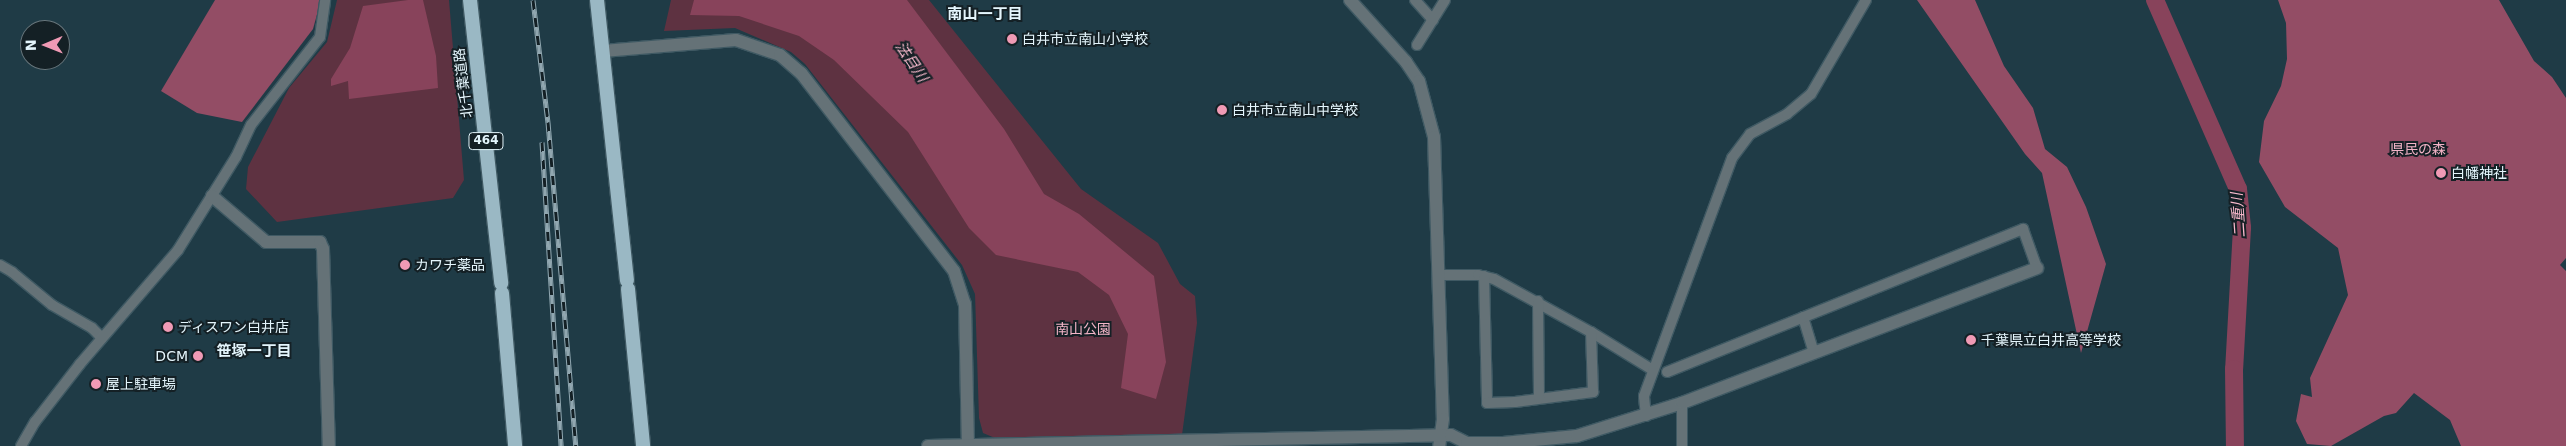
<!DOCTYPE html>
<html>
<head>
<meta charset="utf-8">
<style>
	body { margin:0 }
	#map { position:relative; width:2566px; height:446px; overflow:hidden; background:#1f3b46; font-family:"DejaVu Sans","Noto Sans JP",sans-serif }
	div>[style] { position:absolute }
	.green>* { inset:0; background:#5e3241 }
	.forest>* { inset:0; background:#934d65 }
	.water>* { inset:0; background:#88435b }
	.river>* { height:18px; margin:-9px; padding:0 9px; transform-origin:9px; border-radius:9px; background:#88435b }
	.roads { filter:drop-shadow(1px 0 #3f5963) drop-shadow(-1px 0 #3f5963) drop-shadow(0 1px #3f5963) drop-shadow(0 -1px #3f5963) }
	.minor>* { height:10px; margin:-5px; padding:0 5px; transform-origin:5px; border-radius:5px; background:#657277 }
	.tertiary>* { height:12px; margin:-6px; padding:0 6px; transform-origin:6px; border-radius:6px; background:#657277 }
	.trunk>* { height:14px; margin:-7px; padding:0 7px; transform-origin:7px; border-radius:7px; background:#9ab8c4 }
	.rail>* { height:5px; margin-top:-2.5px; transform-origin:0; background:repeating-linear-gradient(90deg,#142025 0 9px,#91a7b0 0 18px); box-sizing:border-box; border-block:1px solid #91a7b0 }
	.dots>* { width:14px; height:14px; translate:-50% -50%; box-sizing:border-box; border:2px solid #142025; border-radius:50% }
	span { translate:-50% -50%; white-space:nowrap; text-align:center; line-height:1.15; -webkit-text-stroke:4px #142025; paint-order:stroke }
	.shield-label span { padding:1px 4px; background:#142025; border:1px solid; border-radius:4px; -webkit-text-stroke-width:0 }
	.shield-label { font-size:12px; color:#e4f5fc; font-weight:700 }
	.poi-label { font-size:14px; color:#e4f5fc }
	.left { translate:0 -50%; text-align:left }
	.right { translate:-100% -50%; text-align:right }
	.street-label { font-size:14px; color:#e4f5fc }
	.park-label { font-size:14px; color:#f3b4c7 }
	.neighbourhood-label { font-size:15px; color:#e4f5fc; font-weight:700 }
	.water-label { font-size:15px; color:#f9bacd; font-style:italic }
	.north { position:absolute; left:20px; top:20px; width:50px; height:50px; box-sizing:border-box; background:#142025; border:1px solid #67757b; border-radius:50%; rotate:269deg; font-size:14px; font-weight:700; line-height:20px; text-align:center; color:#e4f5fc }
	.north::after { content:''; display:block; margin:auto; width:18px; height:22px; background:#f09ab5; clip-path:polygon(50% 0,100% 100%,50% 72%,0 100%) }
</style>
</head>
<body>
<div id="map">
	<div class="green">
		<div style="clip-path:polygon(337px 0,449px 0,464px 180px,453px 198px,277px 222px,246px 189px,248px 167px,289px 88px,327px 42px)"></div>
		<div style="clip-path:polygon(671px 0,929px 0,1081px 189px,1158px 243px,1180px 284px,1195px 296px,1197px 323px,1182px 435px,995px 438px,983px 433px,979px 418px,975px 294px,962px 265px,805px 64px,791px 52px,735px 28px,664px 31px)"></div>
	</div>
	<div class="forest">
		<div style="clip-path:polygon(215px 0,321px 0,313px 29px,242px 122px,197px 113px,161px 91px)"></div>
		<div style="clip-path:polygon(1917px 0,1975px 0,2004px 66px,2033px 108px,2045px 149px,2067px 167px,2086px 207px,2106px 264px,2081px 353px,2042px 173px,2025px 154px)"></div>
		<div style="clip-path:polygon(2278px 0,2499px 0,2534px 61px,2552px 77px,2566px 98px,2566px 258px,2560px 265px,2566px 271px,2566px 446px,2461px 446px,2450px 420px,2414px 393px,2396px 413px,2384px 416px,2331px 446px,2307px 444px,2296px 421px,2301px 394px,2312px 397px,2310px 378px,2348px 295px,2338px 248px,2285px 207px,2259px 162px,2264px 121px,2281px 86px,2287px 59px,2286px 23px)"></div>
	</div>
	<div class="water">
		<div style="clip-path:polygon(408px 0,423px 0,436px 56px,438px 88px,349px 99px,348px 81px,331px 86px,331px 79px,350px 48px,363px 6px)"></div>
		<div style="clip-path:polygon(694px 0,907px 0,1004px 129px,1044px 194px,1079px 214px,1154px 276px,1166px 362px,1156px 399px,1121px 388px,1128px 334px,1109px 295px,1078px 272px,996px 255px,969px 228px,908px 132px,834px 60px,799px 36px,739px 16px,690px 15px)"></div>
	</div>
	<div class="river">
		<div style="left:2155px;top:0;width:206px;rotate:66.3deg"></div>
		<div style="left:2238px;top:189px;width:39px;rotate:84deg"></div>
		<div style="left:2242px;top:228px;width:141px;rotate:93.2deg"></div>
		<div style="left:2234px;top:369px;width:77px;rotate:89.3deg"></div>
	</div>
	<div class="roads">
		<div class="minor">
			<div style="left:1415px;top:0;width:27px;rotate:48deg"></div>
			<div style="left:1417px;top:45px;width:53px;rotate:-58.1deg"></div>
			<div style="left:0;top:265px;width:14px;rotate:30deg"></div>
			<div style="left:12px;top:272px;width:52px;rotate:39.5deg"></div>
			<div style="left:52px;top:305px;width:46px;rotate:29.9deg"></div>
			<div style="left:92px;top:328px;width:14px;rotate:45deg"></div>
			<div style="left:1440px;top:275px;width:38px"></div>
			<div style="left:1478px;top:275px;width:16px;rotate:14deg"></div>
			<div style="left:1494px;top:279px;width:111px;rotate:28.7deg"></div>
			<div style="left:1591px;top:332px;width:73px;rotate:31.5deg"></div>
			<div style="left:1484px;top:276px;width:127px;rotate:88.6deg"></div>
			<div style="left:1487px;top:403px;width:28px;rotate:-2deg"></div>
			<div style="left:1515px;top:402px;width:79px;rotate:-7.3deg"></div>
			<div style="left:1593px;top:392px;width:60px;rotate:-91.9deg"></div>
			<div style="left:1538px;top:301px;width:97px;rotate:89.4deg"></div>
			<div style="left:1803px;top:317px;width:38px;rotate:73deg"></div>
			<div style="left:1667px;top:372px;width:384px;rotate:-21.9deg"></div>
			<div style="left:2023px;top:229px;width:41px;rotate:70.3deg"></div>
			<div style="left:1682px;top:403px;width:43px;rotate:90deg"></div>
			<div style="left:1646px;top:416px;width:20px;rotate:-96deg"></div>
			<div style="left:1644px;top:396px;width:254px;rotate:-69.7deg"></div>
			<div style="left:1732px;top:158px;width:30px;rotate:-53deg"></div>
			<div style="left:1750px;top:134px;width:42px;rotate:-28.4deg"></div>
			<div style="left:1787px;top:114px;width:31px;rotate:-40deg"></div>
			<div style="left:1811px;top:94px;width:109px;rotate:-59.7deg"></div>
			<div style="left:21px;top:446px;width:28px;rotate:-60deg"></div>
			<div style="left:35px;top:422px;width:73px;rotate:-52.2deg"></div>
			<div style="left:80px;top:364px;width:150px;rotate:-49.3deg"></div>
			<div style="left:178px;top:250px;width:110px;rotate:-58.1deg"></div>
			<div style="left:236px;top:157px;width:35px;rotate:-65deg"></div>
			<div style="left:251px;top:125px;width:112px;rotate:-51.9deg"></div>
			<div style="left:320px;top:37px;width:37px;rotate:-82deg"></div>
		</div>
		<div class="tertiary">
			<div style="left:1350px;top:0;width:84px;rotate:47.9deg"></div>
			<div style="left:1406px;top:62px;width:23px;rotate:56deg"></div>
			<div style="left:1419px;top:81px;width:58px;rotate:75deg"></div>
			<div style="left:1434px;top:137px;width:282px;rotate:88.2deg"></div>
			<div style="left:1443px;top:419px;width:27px;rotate:98deg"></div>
			<div style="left:603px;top:51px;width:133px;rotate:-4.7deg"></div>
			<div style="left:736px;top:40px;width:46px;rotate:18.8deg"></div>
			<div style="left:780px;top:55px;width:28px;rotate:41deg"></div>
			<div style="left:801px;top:73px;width:250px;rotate:52.3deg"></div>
			<div style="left:954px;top:271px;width:35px;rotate:72deg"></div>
			<div style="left:965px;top:304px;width:142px;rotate:88.8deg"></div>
			<div style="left:212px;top:196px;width:71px;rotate:40.4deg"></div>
			<div style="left:266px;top:242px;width:54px"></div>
			<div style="left:320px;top:242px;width:8px;rotate:67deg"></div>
			<div style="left:323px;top:249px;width:197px;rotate:88.3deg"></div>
			<div style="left:928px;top:446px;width:523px;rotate:-1.2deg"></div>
			<div style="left:1451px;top:435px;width:18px;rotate:27deg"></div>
			<div style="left:1467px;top:443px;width:36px"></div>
			<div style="left:1503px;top:443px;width:74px;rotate:-5.4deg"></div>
			<div style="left:1577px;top:436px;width:110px;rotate:-17.4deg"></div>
			<div style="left:1682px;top:403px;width:380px;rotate:-20.8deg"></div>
		</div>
		<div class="trunk">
			<div style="left:470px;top:0;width:285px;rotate:83.7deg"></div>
			<div style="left:597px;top:0;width:282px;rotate:83.9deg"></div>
			<div style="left:628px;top:289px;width:158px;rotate:84.5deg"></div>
			<div style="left:502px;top:293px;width:154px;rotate:85.1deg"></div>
		</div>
	</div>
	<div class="rail">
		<div style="left:533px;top:0;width:123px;rotate:83deg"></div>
		<div style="left:548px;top:122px;width:325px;rotate:85.1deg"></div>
		<div style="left:542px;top:142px;width:305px;rotate:86.4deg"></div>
	</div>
	<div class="dots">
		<div style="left:1012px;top:39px;background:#f09ab5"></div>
		<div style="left:1222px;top:110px;background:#f09ab5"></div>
		<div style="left:2441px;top:173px;background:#f09ab5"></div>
		<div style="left:405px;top:265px;background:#f09ab5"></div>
		<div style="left:168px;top:327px;background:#f09ab5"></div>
		<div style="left:1971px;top:340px;background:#f09ab5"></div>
		<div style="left:198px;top:356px;background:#f09ab5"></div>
		<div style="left:96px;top:384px;background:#f09ab5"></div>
	</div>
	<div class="shield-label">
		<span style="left:486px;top:141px">464</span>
	</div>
	<div class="poi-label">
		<span class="left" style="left:1022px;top:39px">白井市立南山小学校</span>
		<span class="left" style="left:1232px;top:110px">白井市立南山中学校</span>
		<span class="left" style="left:2451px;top:173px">白幡神社</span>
		<span class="left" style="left:415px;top:265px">カワチ薬品</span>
		<span class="left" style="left:178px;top:327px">ディスワン白井店</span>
		<span class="left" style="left:1981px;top:340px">千葉県立白井高等学校</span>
		<span class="right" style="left:188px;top:356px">DCM</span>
		<span class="left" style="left:106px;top:384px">屋上駐車場</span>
	</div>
	<div class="street-label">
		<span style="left:463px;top:83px;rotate:-97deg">北千葉道路</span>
	</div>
	<div class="park-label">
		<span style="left:2418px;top:149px">県民の森</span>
		<span style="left:1083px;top:329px">南山公園</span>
	</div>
	<div class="neighbourhood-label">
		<span style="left:985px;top:15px">南山一丁目</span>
		<span style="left:254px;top:352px">笹塚一丁目</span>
	</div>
	<div class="water-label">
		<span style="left:911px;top:62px;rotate:56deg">法目川</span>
		<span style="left:2239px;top:215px;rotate:-94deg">二重川</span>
	</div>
	<div class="north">N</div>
</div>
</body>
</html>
